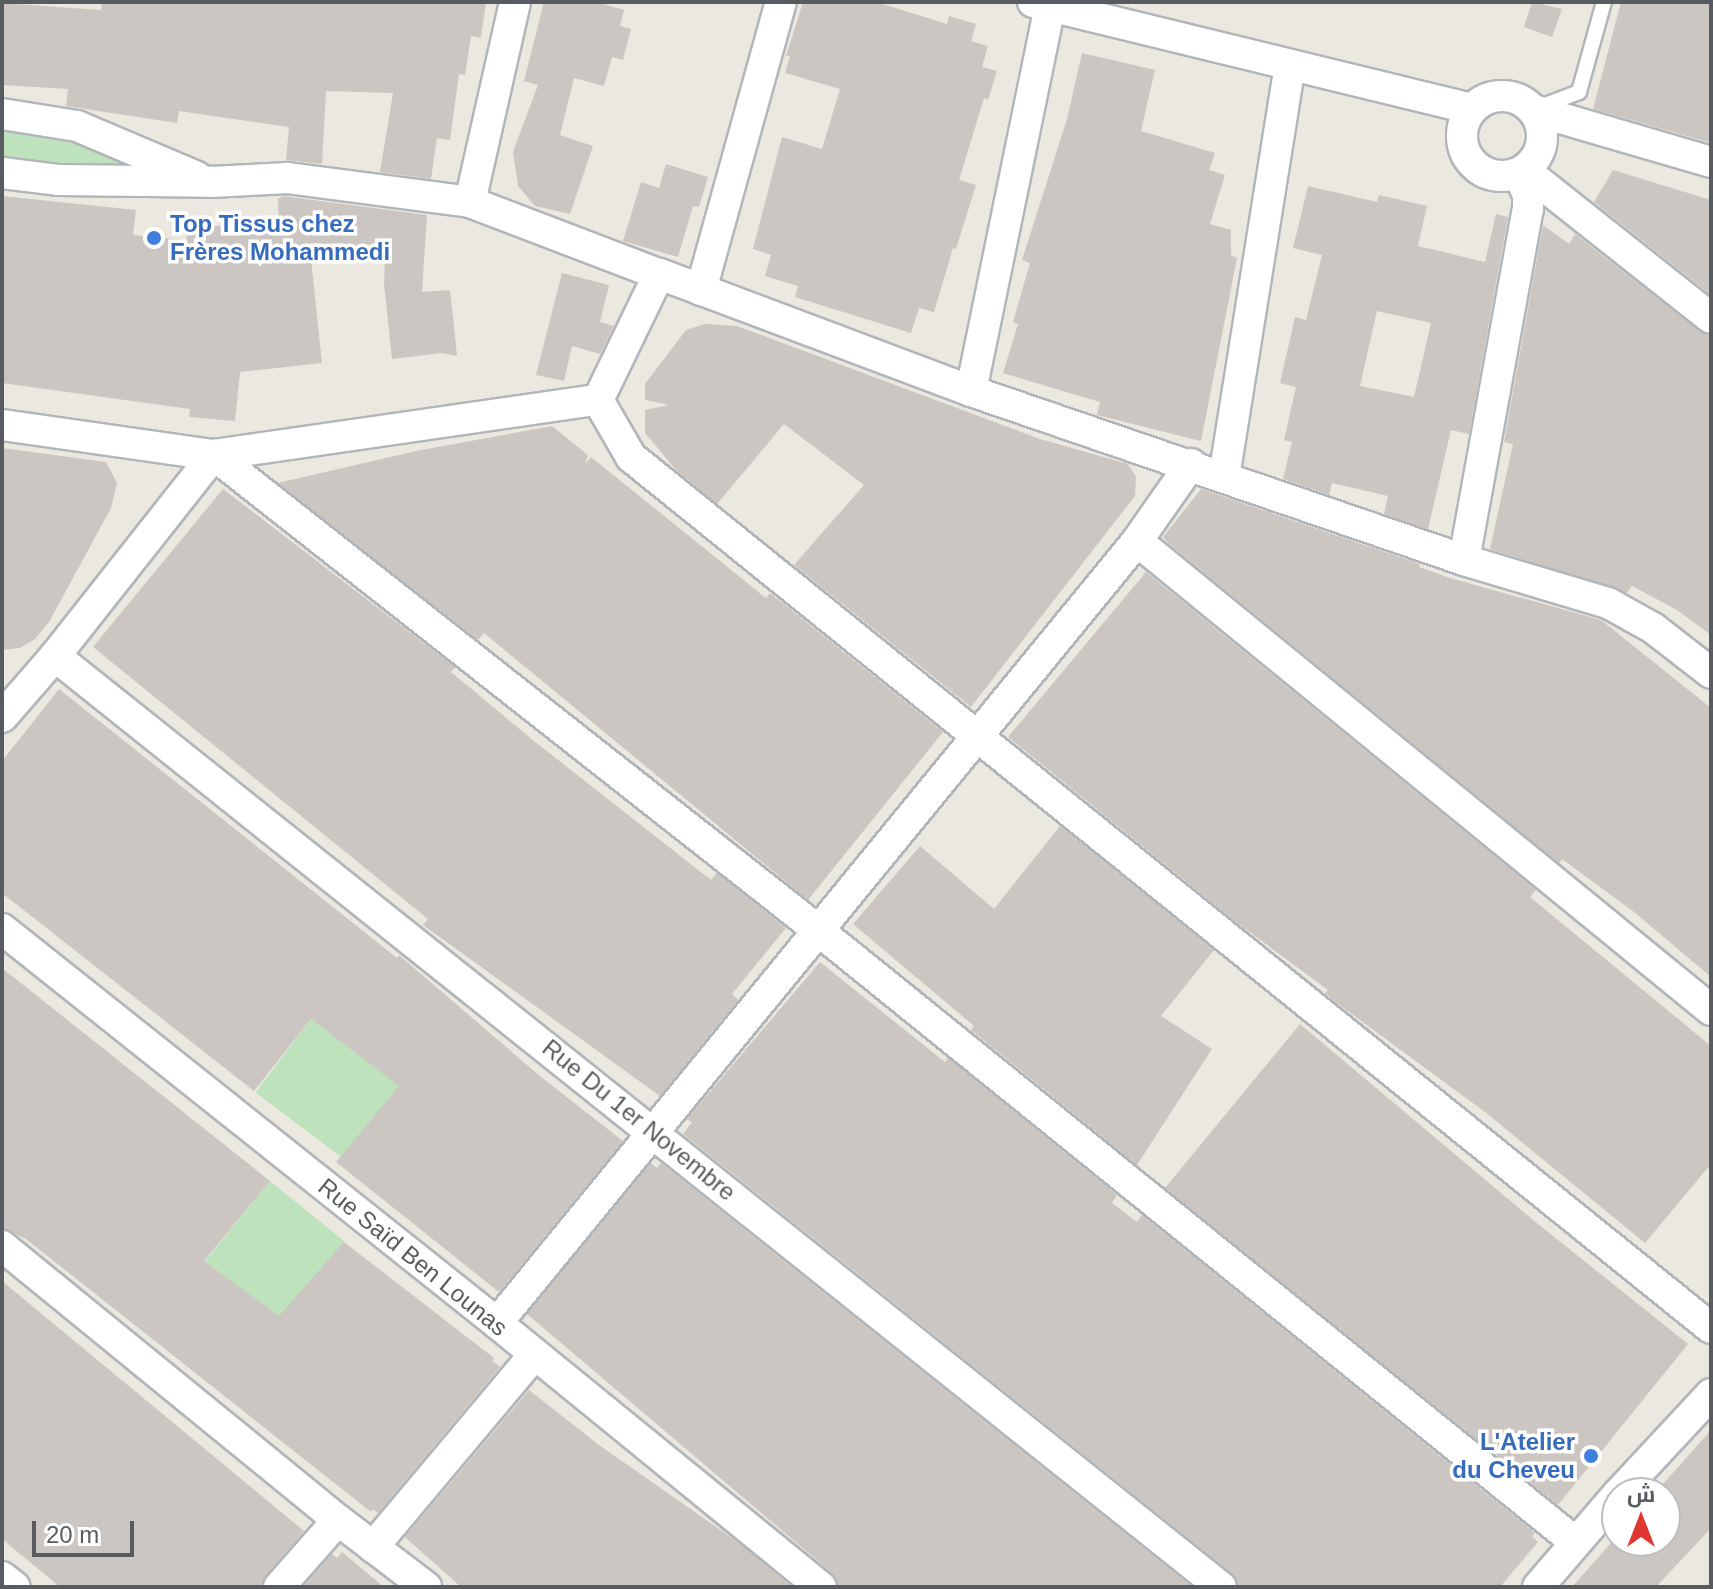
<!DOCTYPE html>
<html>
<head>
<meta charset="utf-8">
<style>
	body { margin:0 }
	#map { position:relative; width:1713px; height:1589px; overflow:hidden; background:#ebe8df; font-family:Helvetica,Cairo,sans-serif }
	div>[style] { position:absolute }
	.green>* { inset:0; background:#bde2bc; transform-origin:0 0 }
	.building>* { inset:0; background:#cbc6c1 }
	.roads { filter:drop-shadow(2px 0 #b2b6ba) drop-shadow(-2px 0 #b2b6ba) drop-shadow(0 2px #b2b6ba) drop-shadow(0 -2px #b2b6ba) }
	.service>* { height:14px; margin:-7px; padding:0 7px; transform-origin:7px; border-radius:7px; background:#fff }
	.minor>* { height:30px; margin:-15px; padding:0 15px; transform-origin:15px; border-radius:15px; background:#fff }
	.minor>.ring { margin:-15px; padding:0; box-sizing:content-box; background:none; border:30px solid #fff; border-radius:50% }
	.dots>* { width:22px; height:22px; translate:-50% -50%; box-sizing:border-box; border:4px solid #fff; border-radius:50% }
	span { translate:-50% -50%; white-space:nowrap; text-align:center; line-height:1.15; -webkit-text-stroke:7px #fff; paint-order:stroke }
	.shop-label { font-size:24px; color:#366cbe; font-weight:700 }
	.left { translate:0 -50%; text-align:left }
	.right { translate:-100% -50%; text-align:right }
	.street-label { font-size:24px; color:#585c60 }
	.frame { position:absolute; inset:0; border:4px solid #585c60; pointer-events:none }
	.north { position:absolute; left:1601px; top:1477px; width:80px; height:80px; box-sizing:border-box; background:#fff; border:2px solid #bcbebf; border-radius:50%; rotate:0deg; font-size:22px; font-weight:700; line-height:32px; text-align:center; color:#585c60 }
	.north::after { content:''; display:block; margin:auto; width:28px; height:36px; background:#e03830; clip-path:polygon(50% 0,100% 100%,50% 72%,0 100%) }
	.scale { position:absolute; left:32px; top:1521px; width:102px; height:36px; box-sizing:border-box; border:4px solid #585c60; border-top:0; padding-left:10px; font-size:24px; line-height:28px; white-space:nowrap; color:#585c60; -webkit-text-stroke:6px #fff; paint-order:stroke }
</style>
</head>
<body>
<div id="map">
	<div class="green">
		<div style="clip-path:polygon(2px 127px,63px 136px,125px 164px,70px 167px,2px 156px)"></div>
		<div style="left:311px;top:1019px;width:111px;height:92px;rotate:37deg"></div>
		<div style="left:270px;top:1181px;width:96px;height:104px;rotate:39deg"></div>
	</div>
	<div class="building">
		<div style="clip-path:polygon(102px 2px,486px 2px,481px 38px,471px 36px,465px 75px,459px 74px,450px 140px,437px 138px,431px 179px,380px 172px,393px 93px,326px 91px,322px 164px,286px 160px,289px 127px,179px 111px,177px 123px,66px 106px,68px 89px,2px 85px,2px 3px,101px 10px)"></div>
		<div style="clip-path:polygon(544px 2px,596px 2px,624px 10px,620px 26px,631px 29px,623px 60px,612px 57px,604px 86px,574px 78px,560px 135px,593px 146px,570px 214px,535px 206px,518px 186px,513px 152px,538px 85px,524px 81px)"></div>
		<div style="clip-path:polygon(803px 2px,876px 2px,947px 24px,949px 16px,976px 24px,971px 41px,988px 46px,982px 67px,997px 71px,988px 100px,984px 98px,959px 180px,976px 185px,956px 249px,953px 248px,934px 312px,919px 308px,911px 333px,795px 297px,798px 286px,765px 276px,771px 255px,753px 249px,782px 137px,822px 149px,840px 89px,785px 73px,790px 56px,786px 56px)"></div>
		<div style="clip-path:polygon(1532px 2px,1562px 9px,1552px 37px,1524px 27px)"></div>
		<div style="clip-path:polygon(1621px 2px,1711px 2px,1711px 143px,1593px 109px)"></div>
		<div style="clip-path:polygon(1082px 53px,1155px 70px,1141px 131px,1215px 153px,1209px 170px,1225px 175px,1210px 224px,1231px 230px,1231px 255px,1237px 258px,1201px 441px,1097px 415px,1100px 402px,1003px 373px,1018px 324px,1013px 322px,1030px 263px,1022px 260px,1067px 119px)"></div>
		<div style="clip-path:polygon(666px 164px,708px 177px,699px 207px,693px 206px,678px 257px,623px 241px,641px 182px,659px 188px)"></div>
		<div style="clip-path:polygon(1613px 170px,1711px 200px,1711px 295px,1594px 202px)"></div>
		<div style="clip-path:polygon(evenodd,1308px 186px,1377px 202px,1379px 195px,1427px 206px,1418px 246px,1485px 262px,1496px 214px,1508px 217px,1469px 434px,1451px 430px,1428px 529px,1384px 514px,1388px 496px,1332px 483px,1329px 495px,1283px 479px,1292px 442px,1284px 440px,1296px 387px,1280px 383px,1295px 317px,1306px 320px,1322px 255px,1293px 248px,1308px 186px,1377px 311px,1431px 323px,1414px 397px,1360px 386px,1377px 311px)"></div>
		<div style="clip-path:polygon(2px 196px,136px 210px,133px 235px,186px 240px,188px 223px,239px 228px,279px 227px,278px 199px,283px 196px,427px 215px,422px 292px,450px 290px,457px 356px,442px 353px,392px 359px,384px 284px,385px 260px,311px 259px,322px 363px,240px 372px,235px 421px,189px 417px,190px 409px,2px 383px)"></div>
		<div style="clip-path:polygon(1543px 225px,1569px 244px,1575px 234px,1700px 332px,1711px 336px,1711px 635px,1677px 610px,1632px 586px,1627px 593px,1490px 549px,1513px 444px,1504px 442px)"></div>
		<div style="clip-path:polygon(562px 273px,609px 285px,600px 322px,614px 326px,600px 354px,572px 346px,564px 381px,536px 375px)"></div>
		<div style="clip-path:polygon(705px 324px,737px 326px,1040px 439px,1128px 464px,1136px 477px,1135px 496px,971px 707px,794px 565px,864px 485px,784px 424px,717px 504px,676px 470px,645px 433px,645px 410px,669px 405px,645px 400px,645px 384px,686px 330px)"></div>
		<div style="clip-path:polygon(552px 426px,588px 455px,585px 464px,591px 457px,766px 598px,770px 593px,943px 732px,808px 900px,484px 633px,478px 640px,278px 483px,416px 451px)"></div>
		<div style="clip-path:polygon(2px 448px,106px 462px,117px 483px,111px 508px,49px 622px,35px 639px,20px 648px,2px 650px)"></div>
		<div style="clip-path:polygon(223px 489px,455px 667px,451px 672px,534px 741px,711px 880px,717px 873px,786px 928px,732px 994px,738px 1000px,660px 1096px,423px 925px,428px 919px,93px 647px)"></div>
		<div style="clip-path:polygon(1201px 489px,1420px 564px,1419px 567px,1450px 578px,1601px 620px,1711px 708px,1711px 977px,1634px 912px,1562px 859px,1559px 863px,1169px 544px,1163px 537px)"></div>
		<div style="clip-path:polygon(1146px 572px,1536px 890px,1530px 897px,1711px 1046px,1711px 1164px,1645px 1243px,1485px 1112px,1334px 1001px,1325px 993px,1328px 990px,1236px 922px,1008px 737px)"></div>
		<div style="clip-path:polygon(59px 689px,397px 958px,399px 955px,541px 1077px,623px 1141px,499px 1292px,336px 1162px,399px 1086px,311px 1019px,254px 1091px,2px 893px,2px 761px)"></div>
		<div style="clip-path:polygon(1060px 826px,1214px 950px,1161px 1016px,1212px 1049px,1137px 1165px,971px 1030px,974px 1026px,853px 924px,920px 846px,994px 909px)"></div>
		<div style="clip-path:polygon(820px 962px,945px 1062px,948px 1058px,1117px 1195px,1112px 1203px,1137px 1222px,1142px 1215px,1535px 1533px,1532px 1537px,1538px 1542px,1500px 1587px,1239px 1587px,1232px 1573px,683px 1134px,692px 1122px,687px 1119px)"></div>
		<div style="clip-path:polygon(2px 968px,270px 1181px,204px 1261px,279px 1316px,344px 1242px,494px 1358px,492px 1361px,500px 1367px,378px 1513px,373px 1509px,371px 1512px,26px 1239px,2px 1228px)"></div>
		<div style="clip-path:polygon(1300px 1024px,1533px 1220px,1688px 1344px,1558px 1505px,1165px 1188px)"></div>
		<div style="clip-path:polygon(651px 1163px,657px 1168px,661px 1163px,1192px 1587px,839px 1587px,832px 1573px,527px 1314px)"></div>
		<div style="clip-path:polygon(2px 1281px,304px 1531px,266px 1575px,261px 1587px,60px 1587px,2px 1539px)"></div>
		<div style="clip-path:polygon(529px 1390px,599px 1445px,742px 1545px,792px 1587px,461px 1587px,405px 1537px)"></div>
		<div style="clip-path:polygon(1711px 1430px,1711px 1528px,1656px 1587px,1572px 1587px,1617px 1536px,1617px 1541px,1665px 1541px,1665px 1493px,1655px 1493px)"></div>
		<div style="clip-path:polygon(342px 1552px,384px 1587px,303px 1587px,332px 1554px,337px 1558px)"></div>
	</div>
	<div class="roads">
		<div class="service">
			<div style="left:1540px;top:107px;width:42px;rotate:-21deg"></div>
			<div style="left:1579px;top:92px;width:93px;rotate:-74.5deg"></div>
		</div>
		<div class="minor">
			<div style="left:1033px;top:2px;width:452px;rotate:13.7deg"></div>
			<div class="ring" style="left:1462px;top:96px;width:50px;height:50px"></div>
			<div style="left:1533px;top:110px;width:185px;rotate:16.3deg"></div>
			<div style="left:2px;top:114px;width:76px;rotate:9.1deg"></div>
			<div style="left:77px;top:126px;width:130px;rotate:23deg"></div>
			<div style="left:1524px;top:170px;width:238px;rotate:38.4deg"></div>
			<div style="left:2px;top:173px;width:56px;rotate:7.1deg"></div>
			<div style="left:58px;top:180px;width:153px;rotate:0.7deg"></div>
			<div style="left:211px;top:182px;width:77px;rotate:-3deg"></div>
			<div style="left:288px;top:178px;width:184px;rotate:7.5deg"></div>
			<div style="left:470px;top:202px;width:202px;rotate:20.9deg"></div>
			<div style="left:470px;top:202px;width:205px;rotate:-77.3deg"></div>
			<div style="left:701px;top:290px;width:299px;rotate:-74.5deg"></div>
			<div style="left:971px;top:391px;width:393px;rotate:-78.4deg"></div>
			<div style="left:2px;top:425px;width:214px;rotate:8.1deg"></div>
			<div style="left:214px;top:455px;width:770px;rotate:38.19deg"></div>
			<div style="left:819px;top:931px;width:971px;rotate:38.94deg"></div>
			<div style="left:1224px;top:477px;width:415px;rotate:-80.9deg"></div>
			<div style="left:1137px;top:541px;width:741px;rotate:39.25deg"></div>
			<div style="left:1464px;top:560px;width:357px;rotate:-79.7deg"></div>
			<div style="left:1528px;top:209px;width:14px;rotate:-90deg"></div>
			<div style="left:1528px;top:195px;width:24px;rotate:-114deg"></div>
			<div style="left:55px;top:656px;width:1492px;rotate:38.61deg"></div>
			<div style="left:1711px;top:673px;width:73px;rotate:-142.2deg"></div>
			<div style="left:1653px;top:628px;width:51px;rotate:-150.9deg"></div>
			<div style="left:1608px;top:603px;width:150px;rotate:-163.4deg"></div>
			<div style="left:1464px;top:560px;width:521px;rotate:-161.08deg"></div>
			<div style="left:971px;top:391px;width:333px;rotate:-159.4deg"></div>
			<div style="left:659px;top:274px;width:140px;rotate:115.8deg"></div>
			<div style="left:598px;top:400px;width:66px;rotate:59.9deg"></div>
			<div style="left:631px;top:457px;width:1387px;rotate:38.89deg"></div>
			<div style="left:2px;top:717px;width:81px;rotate:-49deg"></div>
			<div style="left:55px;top:656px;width:256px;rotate:-51.7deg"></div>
			<div style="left:214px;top:455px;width:388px;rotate:-8.2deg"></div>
			<div style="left:2px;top:929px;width:633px;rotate:38.52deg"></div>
			<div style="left:497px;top:1323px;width:418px;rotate:39.2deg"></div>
			<div style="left:2px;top:1246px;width:434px;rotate:39.2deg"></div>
			<div style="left:338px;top:1520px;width:111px;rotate:37.3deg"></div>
			<div style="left:497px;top:1323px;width:1011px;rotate:-50.7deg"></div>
			<div style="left:1137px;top:541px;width:94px;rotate:-55deg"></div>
			<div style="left:1619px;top:1493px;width:135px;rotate:-47.1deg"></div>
			<div style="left:373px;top:1547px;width:251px;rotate:-50deg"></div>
			<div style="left:2px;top:1577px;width:16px;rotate:38deg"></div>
			<div style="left:279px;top:1587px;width:89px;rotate:-48.6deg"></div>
			<div style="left:1538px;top:1587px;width:121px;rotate:-49.3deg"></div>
		</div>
	</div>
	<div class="dots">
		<div style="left:154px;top:238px;background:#3f7fe0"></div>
		<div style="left:1591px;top:1456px;background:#3f7fe0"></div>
	</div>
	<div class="shop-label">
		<span class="left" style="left:170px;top:238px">Top Tissus chez<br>Frères Mohammedi</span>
		<span class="right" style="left:1575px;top:1456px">L'Atelier<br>du Cheveu</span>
	</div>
	<div class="street-label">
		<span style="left:639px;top:1120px;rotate:39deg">Rue Du 1er Novembre</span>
		<span style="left:413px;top:1257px;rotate:39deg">Rue Saïd Ben Lounas</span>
	</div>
	<div class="frame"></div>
	<div class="north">ش</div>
	<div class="scale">20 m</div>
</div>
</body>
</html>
